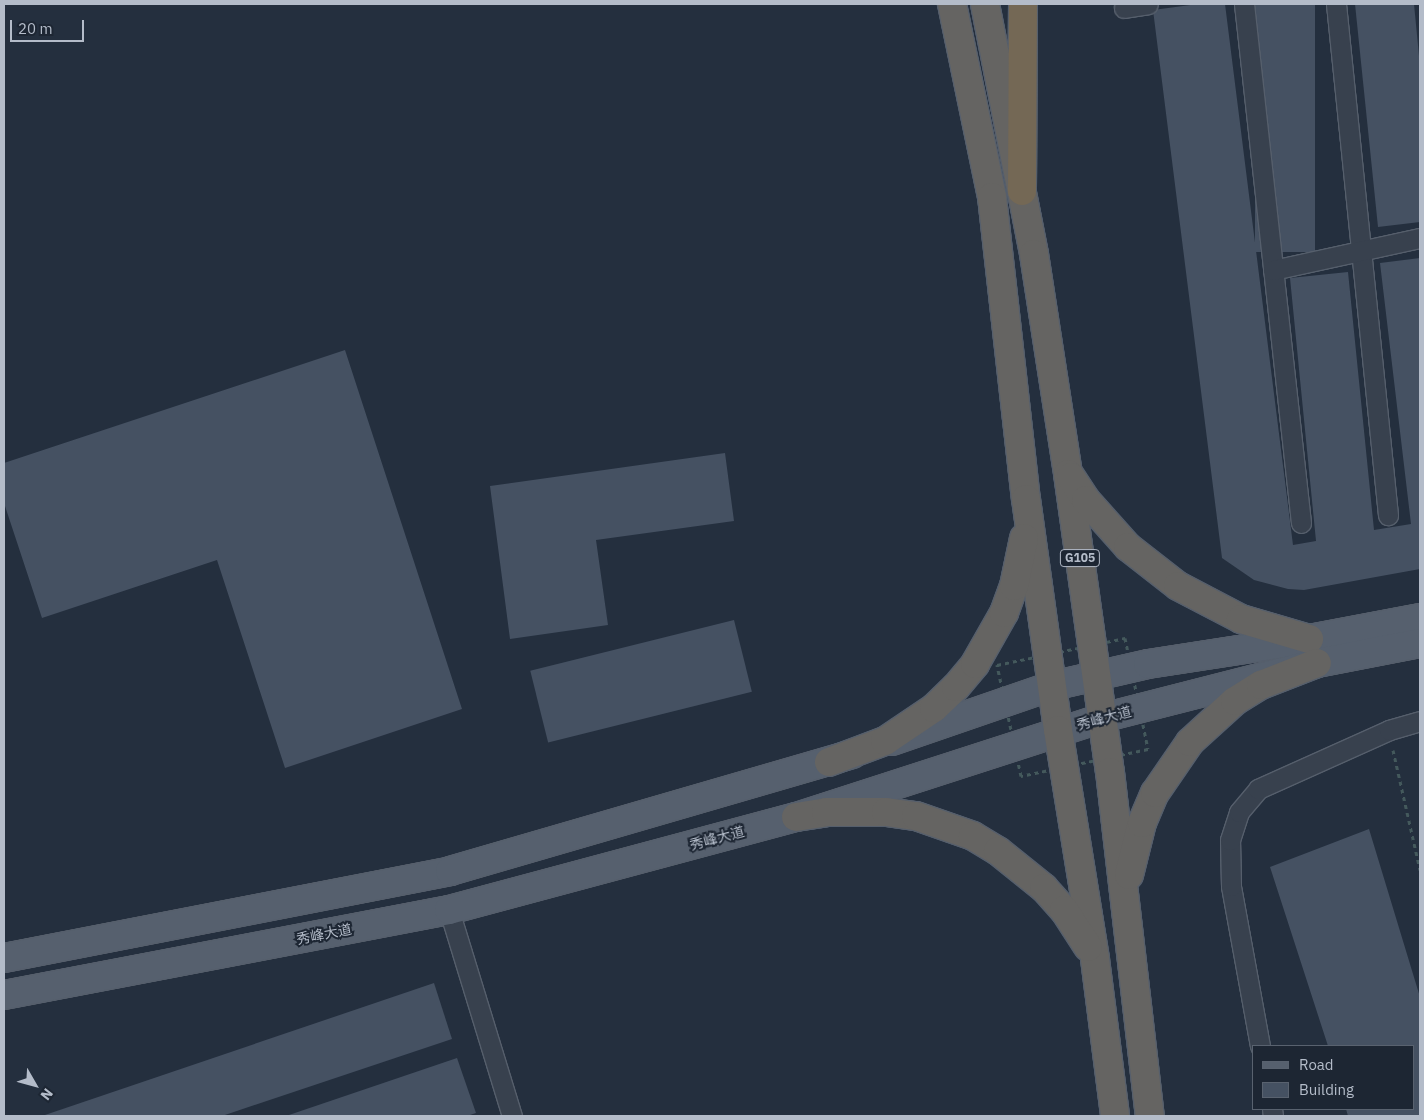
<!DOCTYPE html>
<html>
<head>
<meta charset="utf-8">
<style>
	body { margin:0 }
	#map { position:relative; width:1424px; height:1120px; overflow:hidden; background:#242f3e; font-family:"IBM Plex Sans","Noto Sans SC",sans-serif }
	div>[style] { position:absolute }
	.building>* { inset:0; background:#455162; transform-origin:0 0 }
	.path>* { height:3px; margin-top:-1.5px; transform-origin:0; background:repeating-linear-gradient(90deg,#44595c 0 4px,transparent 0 8px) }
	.roads { filter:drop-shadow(1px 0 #565f6c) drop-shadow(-1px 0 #565f6c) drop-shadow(0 1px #565f6c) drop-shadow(0 -1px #565f6c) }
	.minor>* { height:19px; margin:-9.5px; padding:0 9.5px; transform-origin:9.5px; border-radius:9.5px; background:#38414e }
	.primary>* { height:28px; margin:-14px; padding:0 14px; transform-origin:14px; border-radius:14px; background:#56606e }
	.trunk>* { height:28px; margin:-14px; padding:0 14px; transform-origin:14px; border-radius:14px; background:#656462 }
	.motorway>* { height:28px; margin:-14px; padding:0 14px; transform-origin:14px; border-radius:14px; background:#746855 }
	span { translate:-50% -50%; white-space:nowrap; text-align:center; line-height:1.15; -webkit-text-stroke:4px #1d2633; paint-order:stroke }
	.shield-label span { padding:1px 4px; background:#1d2633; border:1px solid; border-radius:4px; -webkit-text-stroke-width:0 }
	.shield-label { font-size:12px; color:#b4bcc9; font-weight:700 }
	.street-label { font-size:14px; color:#b4bcc9 }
	.frame { position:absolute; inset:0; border:5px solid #b4bcc9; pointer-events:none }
	.legend { position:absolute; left:1252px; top:1045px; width:162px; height:65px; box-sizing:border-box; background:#1d2633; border:1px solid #59626f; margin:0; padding:6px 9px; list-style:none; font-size:15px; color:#b4bcc9 }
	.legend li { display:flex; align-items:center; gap:10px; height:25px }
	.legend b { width:25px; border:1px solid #59626f }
	.north { position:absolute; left:10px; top:1060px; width:50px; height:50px; -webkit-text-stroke:4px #1d2633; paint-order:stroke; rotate:128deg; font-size:14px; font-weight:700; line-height:20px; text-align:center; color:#b4bcc9 }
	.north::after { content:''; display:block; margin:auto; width:18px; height:22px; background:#b4bcc9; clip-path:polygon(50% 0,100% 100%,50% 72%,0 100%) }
	.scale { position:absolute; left:10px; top:20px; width:74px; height:22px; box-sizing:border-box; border:2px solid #b4bcc9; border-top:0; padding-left:6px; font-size:15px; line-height:18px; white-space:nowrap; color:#b4bcc9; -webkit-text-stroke:4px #1d2633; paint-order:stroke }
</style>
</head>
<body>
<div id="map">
	<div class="building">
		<div style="clip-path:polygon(1198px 4px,1225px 4px,1293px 545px,1316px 541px,1290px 278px,1348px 272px,1374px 530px,1411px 524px,1380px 263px,1420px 258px,1420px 569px,1304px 590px,1288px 589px,1254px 580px,1222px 558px,1153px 10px)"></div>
		<div style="left:1255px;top:4px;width:60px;height:248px"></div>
		<div style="clip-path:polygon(1355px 4px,1414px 4px,1420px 66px,1420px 222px,1378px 227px)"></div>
		<div style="clip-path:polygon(345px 350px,462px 709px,285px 768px,217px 560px,42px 618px,4px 503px,4px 463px)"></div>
		<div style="clip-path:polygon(725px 453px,734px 521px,596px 540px,608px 625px,510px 639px,490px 486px)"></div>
		<div style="left:734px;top:620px;width:74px;height:210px;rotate:76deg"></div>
		<div style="clip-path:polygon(1369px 829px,1420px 997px,1420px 1116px,1348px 1116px,1346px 1109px,1413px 1109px,1413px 1046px,1328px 1046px,1270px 867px)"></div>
		<div style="clip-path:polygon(434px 983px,452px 1039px,222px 1116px,42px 1116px)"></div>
		<div style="clip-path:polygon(457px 1058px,476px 1113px,467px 1116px,286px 1116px)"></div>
	</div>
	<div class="path">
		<div style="left:1125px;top:638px;width:113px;rotate:78.3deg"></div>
		<div style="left:1148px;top:749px;width:130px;rotate:168deg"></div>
		<div style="left:1021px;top:776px;width:114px;rotate:-102.2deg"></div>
		<div style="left:997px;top:665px;width:131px;rotate:-11.9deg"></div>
		<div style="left:1393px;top:750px;width:123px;rotate:77.3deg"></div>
	</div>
	<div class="roads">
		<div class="minor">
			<div style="left:1244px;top:4px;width:522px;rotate:83.73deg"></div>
			<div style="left:1336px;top:4px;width:514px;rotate:84.19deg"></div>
			<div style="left:1124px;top:8px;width:24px;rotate:-9deg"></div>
			<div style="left:1273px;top:270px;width:150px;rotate:-12.3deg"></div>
			<div style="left:449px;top:910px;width:215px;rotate:73deg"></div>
			<div style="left:1260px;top:1046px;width:163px;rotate:-100.3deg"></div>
			<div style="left:1231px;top:886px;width:46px;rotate:-91.2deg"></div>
			<div style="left:1230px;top:840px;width:29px;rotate:-72deg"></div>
			<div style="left:1239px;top:812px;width:30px;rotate:-50deg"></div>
			<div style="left:1258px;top:789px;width:144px;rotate:-24.2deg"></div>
			<div style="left:1389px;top:730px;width:32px;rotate:-16deg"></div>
			<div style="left:1272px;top:1109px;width:7px;rotate:82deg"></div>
		</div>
		<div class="primary">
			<div style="left:892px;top:741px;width:169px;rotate:-19deg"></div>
			<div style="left:1052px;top:686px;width:98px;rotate:-12.9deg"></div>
			<div style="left:1148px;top:664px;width:163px;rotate:-8.8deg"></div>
			<div style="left:1309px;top:639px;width:113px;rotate:-10.7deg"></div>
			<div style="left:4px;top:958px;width:454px;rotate:-11deg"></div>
			<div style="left:450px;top:871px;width:419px;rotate:-16.2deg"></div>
			<div style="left:4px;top:995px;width:453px;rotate:-10.8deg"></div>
			<div style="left:449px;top:910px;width:359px;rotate:-15deg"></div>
			<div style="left:796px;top:817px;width:322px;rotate:-17.9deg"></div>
			<div style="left:1102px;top:718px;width:222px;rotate:-14.3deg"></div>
			<div style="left:1317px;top:663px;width:105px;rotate:-11deg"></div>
		</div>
		<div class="trunk">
			<div style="left:952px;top:4px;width:197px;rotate:78.3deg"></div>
			<div style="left:992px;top:197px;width:304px;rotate:83.6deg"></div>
			<div style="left:1026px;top:499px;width:233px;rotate:82.1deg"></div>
			<div style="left:1058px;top:730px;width:232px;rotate:80.8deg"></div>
			<div style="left:1095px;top:959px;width:158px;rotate:82.7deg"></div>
			<div style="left:985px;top:4px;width:255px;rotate:78.9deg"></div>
			<div style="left:1034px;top:254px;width:223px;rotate:81.2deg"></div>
			<div style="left:1068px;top:474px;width:301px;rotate:82deg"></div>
			<div style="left:1110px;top:772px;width:346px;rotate:83.4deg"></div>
			<div style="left:1071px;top:477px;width:27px;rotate:57deg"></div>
			<div style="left:1086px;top:500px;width:63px;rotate:48.2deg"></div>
			<div style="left:1128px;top:547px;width:63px;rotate:38deg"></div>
			<div style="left:1178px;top:586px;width:71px;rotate:27.6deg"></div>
			<div style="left:1241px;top:619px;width:71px;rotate:16.4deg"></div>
			<div style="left:829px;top:762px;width:60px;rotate:-20.6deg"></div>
			<div style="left:885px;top:741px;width:59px;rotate:-34deg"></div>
			<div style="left:934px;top:708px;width:30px;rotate:-44deg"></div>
			<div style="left:956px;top:687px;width:30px;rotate:-50deg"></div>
			<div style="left:975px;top:664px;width:59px;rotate:-60.4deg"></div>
			<div style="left:1004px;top:613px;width:29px;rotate:-70deg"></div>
			<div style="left:1014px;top:586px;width:49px;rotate:-78.2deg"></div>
			<div style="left:796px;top:817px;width:30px;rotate:-9deg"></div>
			<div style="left:826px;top:812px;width:60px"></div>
			<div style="left:886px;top:812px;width:30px;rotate:8deg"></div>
			<div style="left:916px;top:816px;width:60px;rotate:19.3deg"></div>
			<div style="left:973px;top:836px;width:29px;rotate:31deg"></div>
			<div style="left:998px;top:851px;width:59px;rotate:38.8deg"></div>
			<div style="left:1044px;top:888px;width:30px;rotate:48deg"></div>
			<div style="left:1064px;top:910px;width:44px;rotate:57deg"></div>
			<div style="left:1129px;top:875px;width:54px;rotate:-76deg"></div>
			<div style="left:1142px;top:823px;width:33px;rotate:-67deg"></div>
			<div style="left:1155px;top:793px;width:62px;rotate:-55.5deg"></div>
			<div style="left:1190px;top:742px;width:61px;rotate:-42.3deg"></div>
			<div style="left:1235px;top:701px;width:31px;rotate:-32deg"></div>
			<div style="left:1261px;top:685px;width:60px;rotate:-21.4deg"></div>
		</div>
		<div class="motorway">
			<div style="left:1022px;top:191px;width:187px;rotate:-89.7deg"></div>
		</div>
	</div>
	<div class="shield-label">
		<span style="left:1080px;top:558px">G105</span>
	</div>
	<div class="street-label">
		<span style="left:1104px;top:718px;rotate:-15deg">秀峰大道</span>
		<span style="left:717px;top:838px;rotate:-15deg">秀峰大道</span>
		<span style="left:324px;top:934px;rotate:-11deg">秀峰大道</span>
	</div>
	<div class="frame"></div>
	<ul class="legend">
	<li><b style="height:6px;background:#56606e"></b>Road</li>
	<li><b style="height:14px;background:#455162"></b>Building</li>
	</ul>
	<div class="north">N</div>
	<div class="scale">20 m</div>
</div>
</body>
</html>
